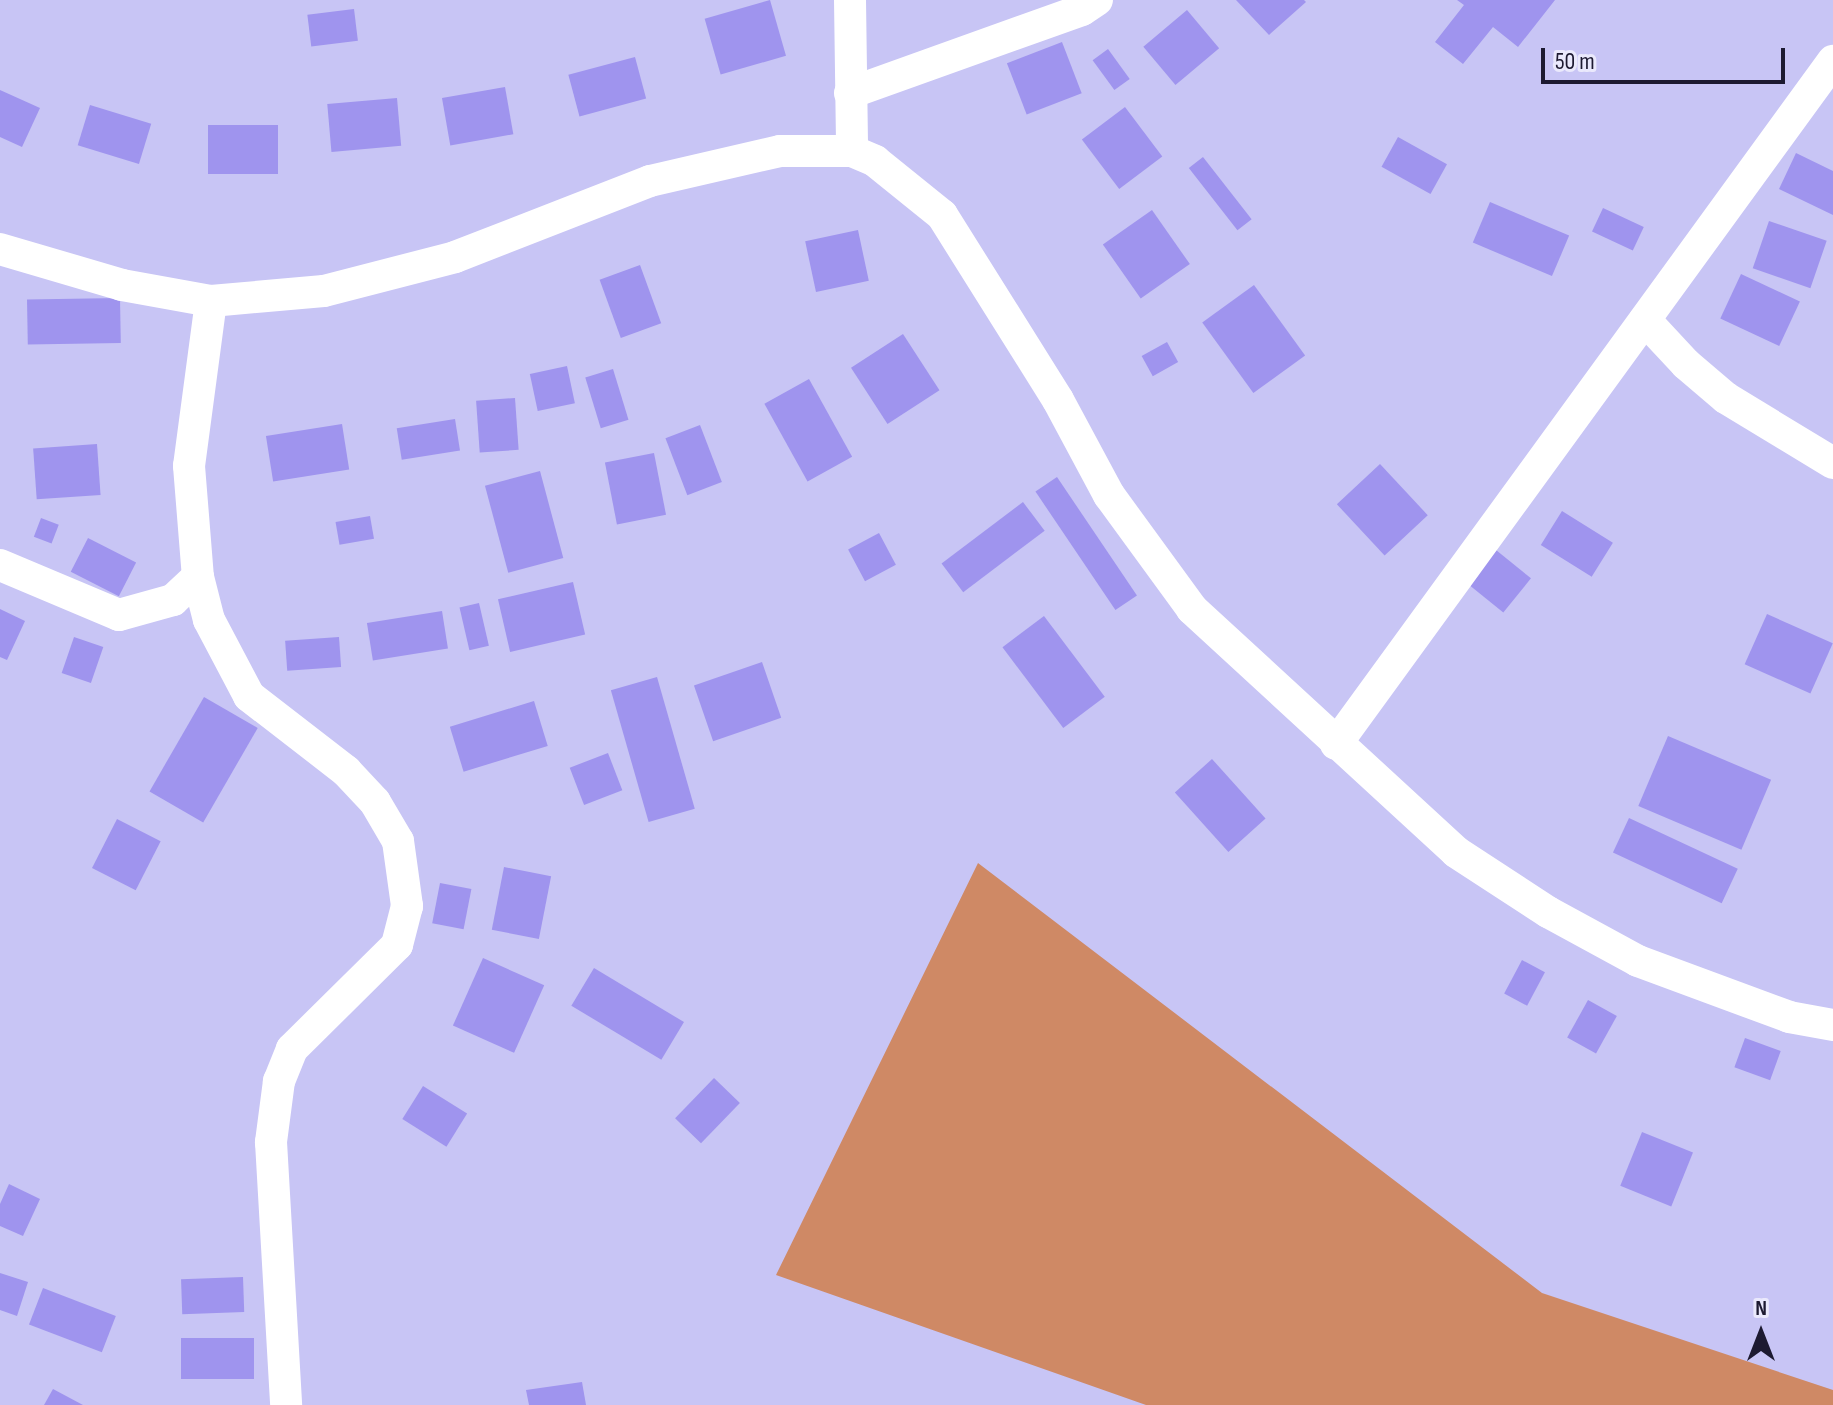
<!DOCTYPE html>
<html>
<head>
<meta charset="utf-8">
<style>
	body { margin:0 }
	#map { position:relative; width:1833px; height:1405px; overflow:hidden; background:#c8c5f5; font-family:"Sofia Sans Condensed",sans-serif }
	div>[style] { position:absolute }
	.green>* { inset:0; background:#cf8965 }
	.building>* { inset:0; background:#9f94ee; transform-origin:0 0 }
	.street>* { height:32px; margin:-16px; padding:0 16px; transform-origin:16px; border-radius:16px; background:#fff }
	span { translate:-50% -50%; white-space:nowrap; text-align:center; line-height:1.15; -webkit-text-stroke:8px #eae9fc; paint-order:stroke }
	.north { position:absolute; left:1721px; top:1293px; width:80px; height:80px; -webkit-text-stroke:6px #eae9fc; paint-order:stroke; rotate:0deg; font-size:22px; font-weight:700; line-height:32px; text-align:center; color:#1d1a31 }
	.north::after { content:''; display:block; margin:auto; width:28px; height:36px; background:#1d1a31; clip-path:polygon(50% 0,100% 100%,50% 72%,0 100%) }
	.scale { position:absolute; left:1541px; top:48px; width:244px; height:36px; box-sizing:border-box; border:4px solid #1d1a31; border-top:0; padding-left:10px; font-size:24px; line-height:28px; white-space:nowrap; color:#1d1a31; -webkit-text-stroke:6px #eae9fc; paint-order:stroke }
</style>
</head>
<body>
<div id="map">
	<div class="green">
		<div style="clip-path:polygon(978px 863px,1542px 1293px,1833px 1390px,1833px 1405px,1146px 1405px,776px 1275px)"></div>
	</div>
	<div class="building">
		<div style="left:770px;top:0;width:58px;height:68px;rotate:74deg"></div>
		<div style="clip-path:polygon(1236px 0,1304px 0,1306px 2px,1269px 35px)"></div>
		<div style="clip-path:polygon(1457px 0,1555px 0,1518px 47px,1493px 27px,1463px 64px,1435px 42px,1464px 5px)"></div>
		<div style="left:354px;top:9px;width:32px;height:47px;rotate:83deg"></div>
		<div style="left:1187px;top:10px;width:50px;height:57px;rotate:50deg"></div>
		<div style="left:1062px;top:42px;width:55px;height:59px;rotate:69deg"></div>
		<div style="left:1108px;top:49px;width:37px;height:19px;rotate:54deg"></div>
		<div style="left:635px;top:57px;width:43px;height:69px;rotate:75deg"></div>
		<div style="left:505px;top:87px;width:48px;height:64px;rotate:80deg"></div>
		<div style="clip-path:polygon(0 90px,40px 108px,22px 147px,0 137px)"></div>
		<div style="left:397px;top:98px;width:48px;height:70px;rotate:85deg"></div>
		<div style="left:90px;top:105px;width:64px;height:42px;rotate:17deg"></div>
		<div style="left:1125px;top:107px;width:62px;height:54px;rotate:53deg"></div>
		<div style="left:278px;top:125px;width:49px;height:70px;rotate:90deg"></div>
		<div style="left:1398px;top:137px;width:56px;height:34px;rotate:29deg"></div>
		<div style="clip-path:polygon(1796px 153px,1833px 171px,1833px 215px,1779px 189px)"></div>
		<div style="left:1203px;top:157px;width:79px;height:18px;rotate:52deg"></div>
		<div style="left:1490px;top:202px;width:86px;height:44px;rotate:23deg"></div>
		<div style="left:1603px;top:208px;width:45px;height:26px;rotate:25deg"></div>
		<div style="left:1152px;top:210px;width:66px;height:60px;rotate:55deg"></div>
		<div style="left:1769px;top:221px;width:61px;height:50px;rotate:19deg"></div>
		<div style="left:858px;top:230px;width:52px;height:54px;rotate:78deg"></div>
		<div style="left:640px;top:265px;width:62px;height:43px;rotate:70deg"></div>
		<div style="left:1741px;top:274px;width:65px;height:49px;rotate:25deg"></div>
		<div style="left:1254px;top:285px;width:87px;height:64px;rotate:54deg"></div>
		<div style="left:120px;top:298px;width:45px;height:93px;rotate:89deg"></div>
		<div style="left:903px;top:334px;width:67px;height:62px;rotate:57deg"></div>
		<div style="left:1167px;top:342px;width:23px;height:29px;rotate:61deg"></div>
		<div style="left:567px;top:366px;width:38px;height:38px;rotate:78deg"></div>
		<div style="left:613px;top:369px;width:53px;height:29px;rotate:73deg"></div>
		<div style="left:809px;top:379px;width:89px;height:51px;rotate:61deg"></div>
		<div style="left:515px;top:398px;width:52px;height:39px;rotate:86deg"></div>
		<div style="left:455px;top:419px;width:32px;height:59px;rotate:81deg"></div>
		<div style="left:342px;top:424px;width:46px;height:77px;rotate:81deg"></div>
		<div style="left:700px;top:425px;width:61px;height:37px;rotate:69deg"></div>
		<div style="left:97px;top:444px;width:51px;height:64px;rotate:86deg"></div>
		<div style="left:654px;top:453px;width:63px;height:50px;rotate:79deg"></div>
		<div style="left:1380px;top:464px;width:70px;height:59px;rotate:47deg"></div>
		<div style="left:540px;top:471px;width:90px;height:57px;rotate:75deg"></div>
		<div style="left:1057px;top:477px;width:143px;height:26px;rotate:56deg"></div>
		<div style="left:1023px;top:502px;width:36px;height:102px;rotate:53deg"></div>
		<div style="left:1562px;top:511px;width:60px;height:40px;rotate:32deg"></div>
		<div style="left:370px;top:516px;width:23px;height:35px;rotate:80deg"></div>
		<div style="left:41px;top:518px;width:19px;height:20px;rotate:21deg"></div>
		<div style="left:879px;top:533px;width:36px;height:35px;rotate:62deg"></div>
		<div style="left:88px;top:538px;width:54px;height:38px;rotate:27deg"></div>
		<div style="left:1496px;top:550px;width:45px;height:44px;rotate:39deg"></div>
		<div style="left:573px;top:582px;width:54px;height:77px;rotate:77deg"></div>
		<div style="left:479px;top:603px;width:44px;height:20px;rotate:77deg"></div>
		<div style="clip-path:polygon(0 609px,25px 621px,7px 660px,0 657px)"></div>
		<div style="left:442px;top:611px;width:38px;height:76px;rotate:81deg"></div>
		<div style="left:1767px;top:614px;width:72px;height:55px;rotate:24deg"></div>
		<div style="left:1044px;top:616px;width:101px;height:52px;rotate:53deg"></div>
		<div style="left:74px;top:637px;width:31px;height:38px;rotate:19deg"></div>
		<div style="left:339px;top:637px;width:30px;height:54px;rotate:86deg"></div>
		<div style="left:762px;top:662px;width:59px;height:72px;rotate:71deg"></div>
		<div style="left:657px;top:677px;width:137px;height:48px;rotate:74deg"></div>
		<div style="left:204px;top:697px;width:62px;height:109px;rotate:30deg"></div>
		<div style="left:534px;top:701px;width:47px;height:88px;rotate:73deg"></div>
		<div style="left:1668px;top:736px;width:112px;height:76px;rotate:23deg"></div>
		<div style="left:608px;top:753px;width:40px;height:41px;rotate:69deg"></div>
		<div style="left:1212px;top:759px;width:80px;height:50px;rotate:48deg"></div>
		<div style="left:1629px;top:818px;width:120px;height:38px;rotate:25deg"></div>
		<div style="left:117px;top:819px;width:49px;height:55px;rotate:27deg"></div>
		<div style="left:504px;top:867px;width:48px;height:64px;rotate:11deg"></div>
		<div style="left:440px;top:883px;width:32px;height:41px;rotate:11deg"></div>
		<div style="left:483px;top:958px;width:67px;height:74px;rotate:24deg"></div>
		<div style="left:1522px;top:960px;width:26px;height:38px;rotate:28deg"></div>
		<div style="left:594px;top:968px;width:105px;height:44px;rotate:31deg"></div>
		<div style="left:1588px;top:1000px;width:33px;height:43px;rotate:29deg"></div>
		<div style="left:1745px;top:1038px;width:38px;height:31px;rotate:20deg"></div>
		<div style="left:714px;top:1078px;width:36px;height:56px;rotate:44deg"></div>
		<div style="left:423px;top:1086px;width:52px;height:39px;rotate:32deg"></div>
		<div style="left:1642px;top:1132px;width:55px;height:58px;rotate:22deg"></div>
		<div style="clip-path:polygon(9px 1184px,40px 1199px,23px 1236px,0 1226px,0 1204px)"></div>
		<div style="clip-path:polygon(0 1273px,28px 1282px,17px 1316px,0 1310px)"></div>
		<div style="left:243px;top:1277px;width:35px;height:62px;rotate:88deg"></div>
		<div style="left:43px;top:1288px;width:78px;height:39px;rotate:21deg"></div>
		<div style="left:181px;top:1338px;width:73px;height:41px"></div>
		<div style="clip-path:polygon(582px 1382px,586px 1405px,529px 1405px,526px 1390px)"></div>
		<div style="clip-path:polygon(53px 1389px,83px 1405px,44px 1405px)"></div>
	</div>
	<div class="street">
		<div style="left:850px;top:0;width:151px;rotate:89.2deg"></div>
		<div style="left:850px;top:93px;width:246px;rotate:-19.7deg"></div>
		<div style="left:1082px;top:10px;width:18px;rotate:-34deg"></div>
		<div style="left:0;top:249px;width:127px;rotate:16.4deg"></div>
		<div style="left:122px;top:285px;width:90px;rotate:10.2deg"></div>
		<div style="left:211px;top:301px;width:113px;rotate:-5.1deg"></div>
		<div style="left:324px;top:291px;width:135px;rotate:-14.5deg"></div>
		<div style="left:455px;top:257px;width:209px;rotate:-21.3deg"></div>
		<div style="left:650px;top:181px;width:133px;rotate:-13deg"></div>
		<div style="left:780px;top:151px;width:72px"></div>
		<div style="left:852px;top:151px;width:25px;rotate:23deg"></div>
		<div style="left:875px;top:161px;width:86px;rotate:38.9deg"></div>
		<div style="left:942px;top:215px;width:218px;rotate:57.9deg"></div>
		<div style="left:1058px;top:400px;width:108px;rotate:61.8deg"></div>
		<div style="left:1109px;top:495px;width:141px;rotate:53.9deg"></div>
		<div style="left:1192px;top:609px;width:359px;rotate:42.6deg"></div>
		<div style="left:1456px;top:852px;width:110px;rotate:33.1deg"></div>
		<div style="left:1548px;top:912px;width:102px;rotate:28.6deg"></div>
		<div style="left:1638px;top:961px;width:161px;rotate:20.3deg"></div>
		<div style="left:1789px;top:1017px;width:45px;rotate:10.3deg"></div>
		<div style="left:211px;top:301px;width:166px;rotate:97.6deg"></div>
		<div style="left:189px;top:466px;width:111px;rotate:85.4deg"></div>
		<div style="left:198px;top:577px;width:44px;rotate:75.7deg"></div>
		<div style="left:209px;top:620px;width:86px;rotate:62.2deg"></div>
		<div style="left:249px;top:696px;width:123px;rotate:37.7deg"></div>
		<div style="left:346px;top:771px;width:42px;rotate:46.9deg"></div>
		<div style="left:375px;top:802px;width:45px;rotate:59.5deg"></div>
		<div style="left:398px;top:841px;width:66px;rotate:82.1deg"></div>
		<div style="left:407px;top:906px;width:40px;rotate:104.4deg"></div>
		<div style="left:397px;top:945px;width:148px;rotate:135.3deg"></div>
		<div style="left:292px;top:1049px;width:35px;rotate:112deg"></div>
		<div style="left:279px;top:1081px;width:62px;rotate:97.5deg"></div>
		<div style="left:271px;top:1142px;width:263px;rotate:86.7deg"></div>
		<div style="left:1645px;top:320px;width:60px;rotate:47deg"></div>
		<div style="left:1686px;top:364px;width:52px;rotate:40.4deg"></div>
		<div style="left:1726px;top:398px;width:125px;rotate:31.3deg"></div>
		<div style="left:0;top:565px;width:129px;rotate:22.8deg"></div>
		<div style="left:119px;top:615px;width:56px;rotate:-15.5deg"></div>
		<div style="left:173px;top:600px;width:34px;rotate:-43deg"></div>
		<div style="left:1336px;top:744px;width:845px;rotate:-53.96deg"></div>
	</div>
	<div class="north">N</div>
	<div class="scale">50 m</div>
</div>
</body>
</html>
